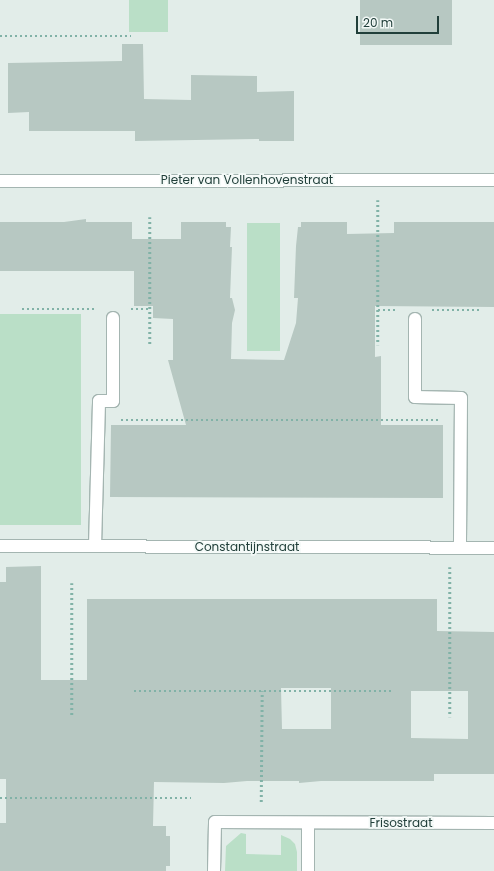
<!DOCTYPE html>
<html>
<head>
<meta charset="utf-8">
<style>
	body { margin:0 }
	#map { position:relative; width:494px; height:871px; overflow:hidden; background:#e2ede9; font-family:Poppins,sans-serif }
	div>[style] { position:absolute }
	.green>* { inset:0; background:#badfc7; transform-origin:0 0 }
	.building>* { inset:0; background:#b7c8c2; transform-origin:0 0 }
	.path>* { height:2.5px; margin-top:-1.25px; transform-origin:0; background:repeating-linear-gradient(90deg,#81b2a7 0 2px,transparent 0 5px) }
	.roads { filter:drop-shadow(1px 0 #a4b5b1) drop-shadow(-1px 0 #a4b5b1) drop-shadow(0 1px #a4b5b1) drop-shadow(0 -1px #a4b5b1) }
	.lane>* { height:12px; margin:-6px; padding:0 6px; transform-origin:6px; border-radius:6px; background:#fff }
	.street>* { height:12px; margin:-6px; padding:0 6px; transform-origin:6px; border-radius:6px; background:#fff }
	span { translate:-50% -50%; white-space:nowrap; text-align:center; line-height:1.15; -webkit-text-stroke:3.5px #f3f9f7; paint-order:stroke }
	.street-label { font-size:12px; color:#213f3a }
	.scale { position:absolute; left:356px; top:16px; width:83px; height:18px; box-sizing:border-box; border:2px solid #213f3a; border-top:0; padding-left:5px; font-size:12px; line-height:14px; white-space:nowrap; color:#213f3a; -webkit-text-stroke:3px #f3f9f7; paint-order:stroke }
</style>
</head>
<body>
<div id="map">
	<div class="green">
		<div style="left:129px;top:0;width:39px;height:32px"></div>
		<div style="left:247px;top:223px;width:33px;height:128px"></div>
		<div style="left:0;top:314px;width:81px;height:211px"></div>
		<div style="clip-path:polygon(241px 833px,246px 834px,246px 854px,281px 855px,281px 835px,290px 839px,295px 844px,297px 852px,297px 871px,225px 871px,226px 846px)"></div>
	</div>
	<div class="building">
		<div style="left:360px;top:0;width:92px;height:45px"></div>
		<div style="clip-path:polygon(122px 44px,143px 44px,144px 99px,191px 100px,191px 75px,257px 76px,257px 92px,294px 91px,294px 141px,259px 141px,259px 139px,135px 141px,135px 131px,29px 131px,29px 112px,8px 113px,8px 63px,122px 61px)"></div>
		<div style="clip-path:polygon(86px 219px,86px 222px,132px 222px,132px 239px,181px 239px,181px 222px,226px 222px,226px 227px,231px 227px,230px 247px,232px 247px,230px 298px,232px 298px,235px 310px,232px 323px,231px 359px,284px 360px,296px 323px,298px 298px,294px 298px,296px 246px,298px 227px,301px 227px,301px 222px,347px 222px,347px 234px,394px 233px,394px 222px,494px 222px,494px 307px,375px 306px,375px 357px,381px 356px,381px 425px,443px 425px,443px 498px,110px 497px,111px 425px,186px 425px,168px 360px,173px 360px,173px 319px,153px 318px,153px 306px,134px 306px,134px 271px,0 271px,0 222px,64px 222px)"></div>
		<div style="clip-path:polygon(evenodd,41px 566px,41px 680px,87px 680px,87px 599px,437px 599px,437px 631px,494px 632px,494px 774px,434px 774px,434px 781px,321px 781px,299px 783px,299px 781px,247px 781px,224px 783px,154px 782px,153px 826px,166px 826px,166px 836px,170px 836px,170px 866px,166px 866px,166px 871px,0 871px,0 823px,6px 823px,6px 779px,0 779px,0 582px,6px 582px,6px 567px,41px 566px,281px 688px,331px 688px,331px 729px,282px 729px,281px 688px,41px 566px,411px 691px,468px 691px,468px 739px,411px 738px,411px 691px)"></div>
	</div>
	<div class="path">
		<div style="left:0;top:36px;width:131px"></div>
		<div style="left:378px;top:200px;width:145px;rotate:90deg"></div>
		<div style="left:150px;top:217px;width:128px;rotate:90deg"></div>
		<div style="left:22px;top:309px;width:74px"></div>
		<div style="left:131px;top:309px;width:19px"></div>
		<div style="left:378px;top:310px;width:19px"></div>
		<div style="left:432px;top:310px;width:49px"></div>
		<div style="left:121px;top:420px;width:319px"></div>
		<div style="left:450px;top:567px;width:150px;rotate:90deg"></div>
		<div style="left:72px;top:583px;width:132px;rotate:90deg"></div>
		<div style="left:134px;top:691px;width:258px"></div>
		<div style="left:0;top:798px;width:191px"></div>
		<div style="left:261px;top:802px;width:111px;rotate:-89.5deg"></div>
	</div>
	<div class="roads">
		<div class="lane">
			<div style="left:415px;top:319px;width:78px;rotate:90deg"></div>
			<div style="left:415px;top:397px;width:46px;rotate:1.2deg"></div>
			<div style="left:461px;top:398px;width:150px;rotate:90.4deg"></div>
			<div style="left:95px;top:546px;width:145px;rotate:-88.4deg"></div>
			<div style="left:99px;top:401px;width:14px"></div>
			<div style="left:113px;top:401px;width:83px;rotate:-90deg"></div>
		</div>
		<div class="street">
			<div style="left:0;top:181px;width:494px;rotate:-0.1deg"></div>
			<div style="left:0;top:546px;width:494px;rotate:0.2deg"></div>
			<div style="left:308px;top:823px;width:48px;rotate:90deg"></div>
			<div style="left:214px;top:871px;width:49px;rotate:-88.8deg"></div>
			<div style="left:215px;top:822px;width:279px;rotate:0.2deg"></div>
		</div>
	</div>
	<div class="street-label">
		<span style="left:247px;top:180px">Pieter van Vollenhovenstraat</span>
		<span style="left:247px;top:547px">Constantijnstraat</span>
		<span style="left:401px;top:823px">Frisostraat</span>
	</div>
	<div class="scale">20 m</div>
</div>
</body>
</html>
